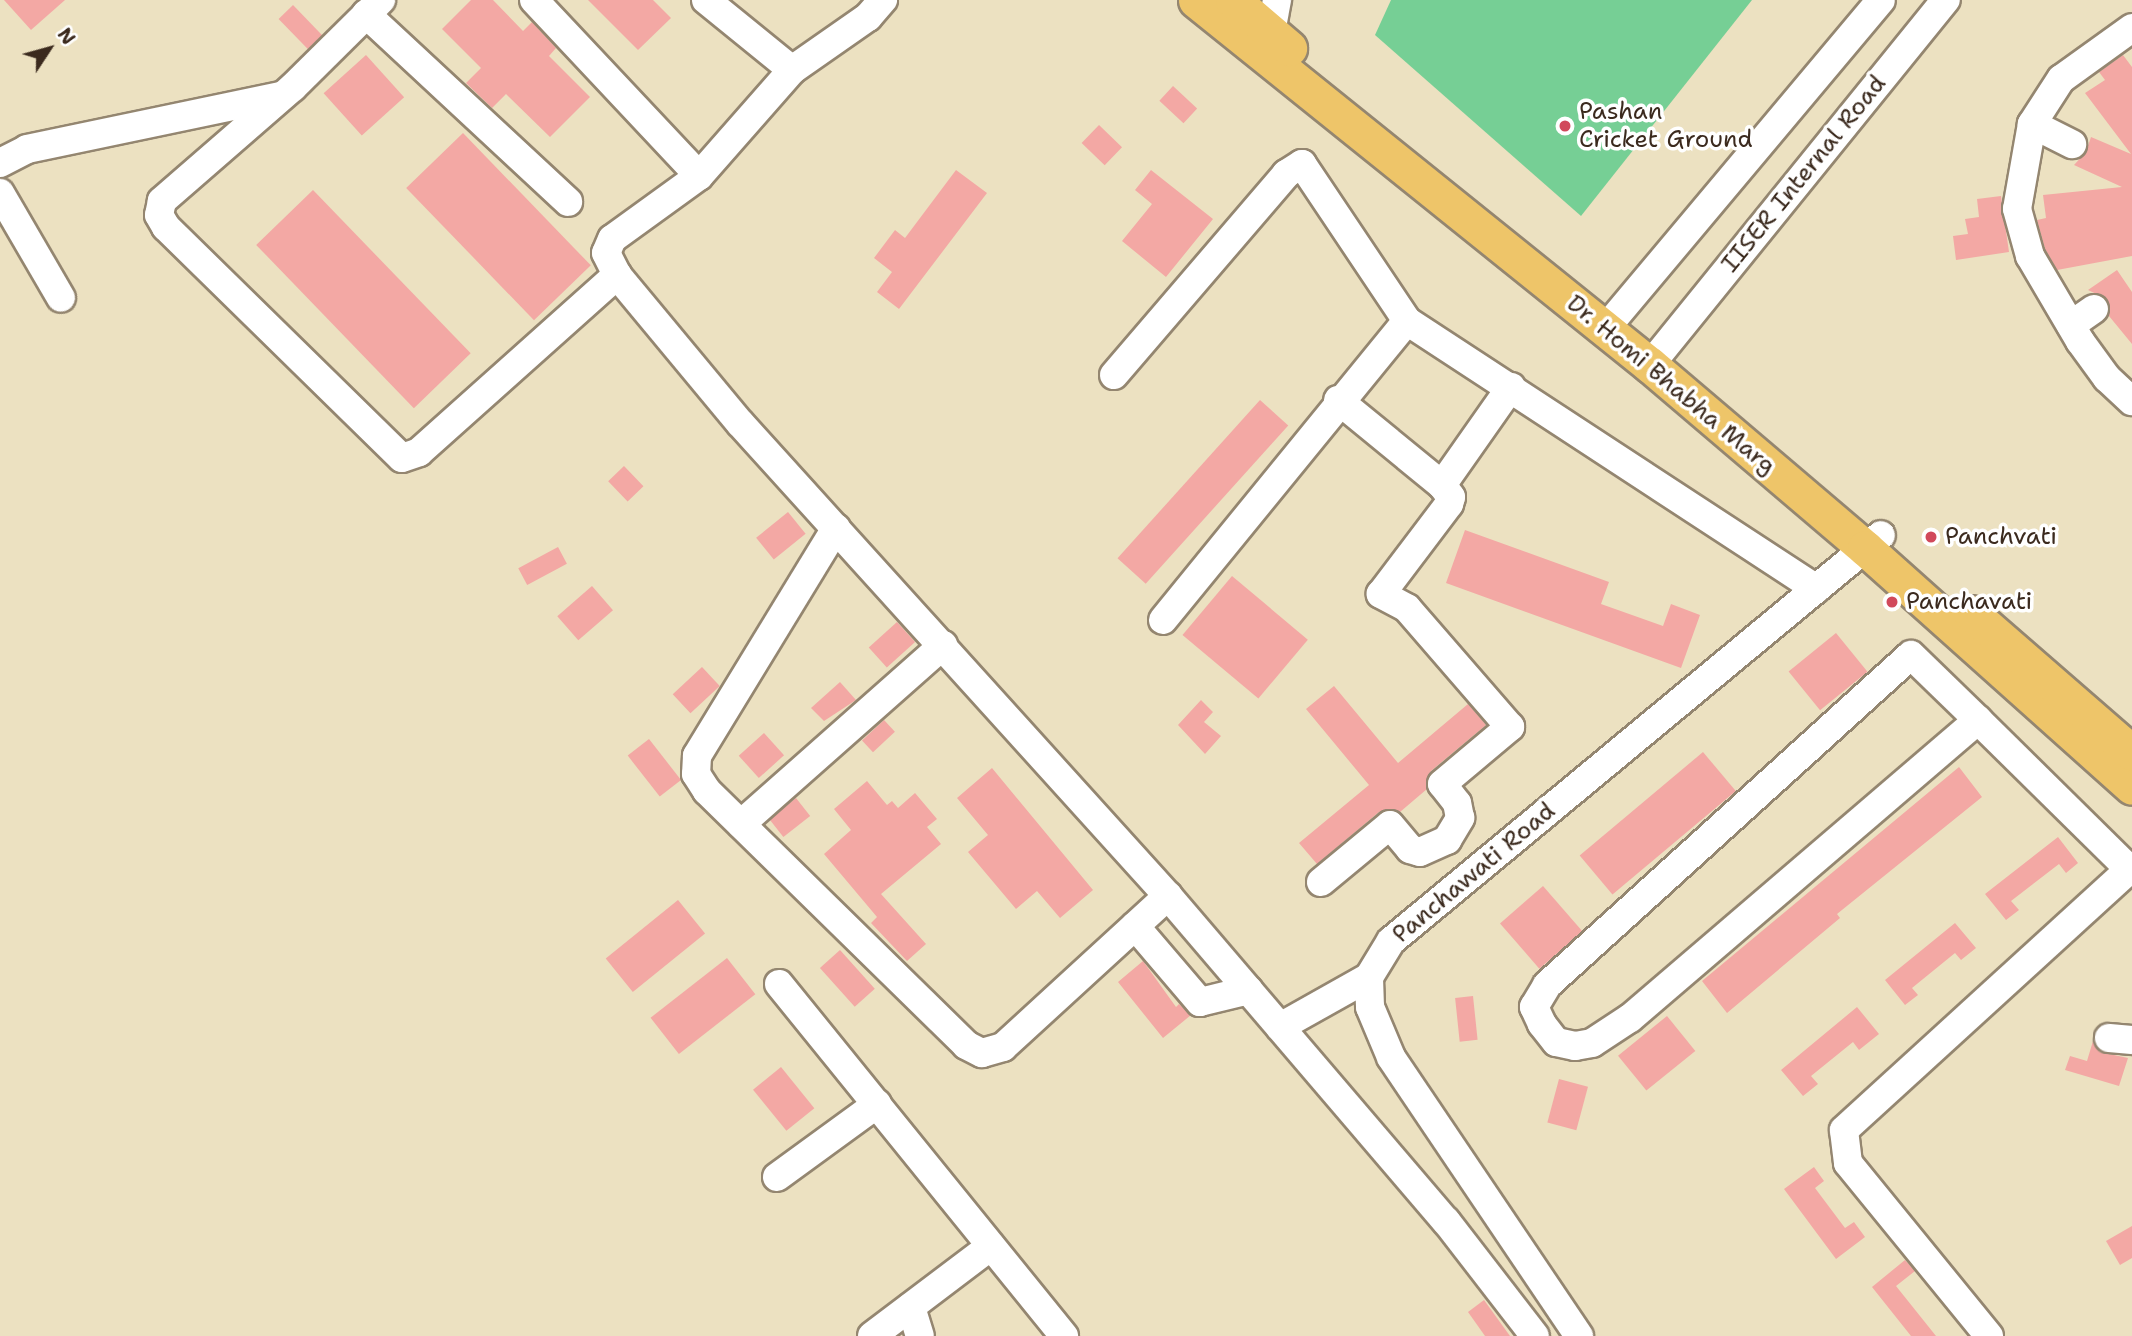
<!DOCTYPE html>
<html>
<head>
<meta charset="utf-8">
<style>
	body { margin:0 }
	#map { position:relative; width:2132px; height:1336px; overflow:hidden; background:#ece1c1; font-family:"Shantell Sans",sans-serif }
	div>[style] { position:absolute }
	.green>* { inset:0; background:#76cf95 }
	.building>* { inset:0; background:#f3a8a4; transform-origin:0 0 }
	.roads { filter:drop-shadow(2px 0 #948670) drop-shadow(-2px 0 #948670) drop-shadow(0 2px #948670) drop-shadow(0 -2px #948670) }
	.minor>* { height:28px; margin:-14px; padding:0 14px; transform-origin:14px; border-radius:14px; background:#fff }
	.major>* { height:35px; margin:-17.5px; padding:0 17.5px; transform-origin:17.5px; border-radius:17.5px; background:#eec569 }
	.dots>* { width:19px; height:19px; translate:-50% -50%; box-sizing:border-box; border:4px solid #fff; border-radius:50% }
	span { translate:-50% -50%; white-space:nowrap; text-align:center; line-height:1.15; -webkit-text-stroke:7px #fff; paint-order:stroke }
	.poi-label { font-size:24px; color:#3b2a1e }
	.left { translate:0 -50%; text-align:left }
	.street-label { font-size:24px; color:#3b2a1e }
	.north { position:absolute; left:14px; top:14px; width:70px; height:70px; -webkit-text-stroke:5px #fff; paint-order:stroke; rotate:54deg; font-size:19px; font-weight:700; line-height:28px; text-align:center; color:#3b2a1e }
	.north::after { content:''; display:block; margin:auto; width:24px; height:32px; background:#3b2a1e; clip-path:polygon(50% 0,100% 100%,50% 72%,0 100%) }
</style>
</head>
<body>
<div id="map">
	<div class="green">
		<div style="clip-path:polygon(1391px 0,1752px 0,1581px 216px,1375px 35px)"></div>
	</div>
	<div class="building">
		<div style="clip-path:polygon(4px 0,65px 0,31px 30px)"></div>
		<div style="clip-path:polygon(471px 0,493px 0,523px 31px,532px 22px,556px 48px,549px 56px,590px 97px,550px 137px,506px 94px,492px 108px,466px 83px,481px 68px,442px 29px)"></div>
		<div style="clip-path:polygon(588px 0,653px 0,671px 18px,638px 50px)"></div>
		<div style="left:293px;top:5px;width:42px;height:20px;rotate:46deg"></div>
		<div style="left:366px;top:55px;width:57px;height:57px;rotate:48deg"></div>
		<div style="clip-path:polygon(2123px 55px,2132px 67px,2132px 256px,2057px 270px,2045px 249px,2037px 220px,2046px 218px,2043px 195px,2122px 187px,2074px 165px,2086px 152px,2091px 137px,2131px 154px,2085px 93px,2105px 80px,2099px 72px)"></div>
		<div style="left:1173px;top:86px;width:33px;height:20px;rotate:43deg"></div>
		<div style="left:1099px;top:125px;width:32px;height:25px;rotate:44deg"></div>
		<div style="left:463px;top:133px;width:184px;height:79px;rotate:46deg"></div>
		<div style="clip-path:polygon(956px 170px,987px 193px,899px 309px,877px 292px,892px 272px,874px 258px,895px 230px,905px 238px)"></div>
		<div style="clip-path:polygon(1151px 170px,1213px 219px,1166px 277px,1122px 241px,1152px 204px,1135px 190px)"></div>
		<div style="left:313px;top:190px;width:227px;height:79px;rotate:46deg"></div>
		<div style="clip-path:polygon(2001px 196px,2009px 252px,1956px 260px,1953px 236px,1968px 234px,1965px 219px,1979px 217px,1977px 199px)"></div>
		<div style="clip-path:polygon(2117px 270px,2132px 292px,2132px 344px,2109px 316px,2107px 299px,2088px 290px)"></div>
		<div style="left:1260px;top:400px;width:38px;height:213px;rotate:42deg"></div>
		<div style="left:624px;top:466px;width:28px;height:22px;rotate:46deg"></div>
		<div style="left:788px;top:512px;width:28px;height:41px;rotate:51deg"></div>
		<div style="clip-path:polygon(1465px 530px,1609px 582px,1601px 604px,1663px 626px,1671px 604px,1700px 615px,1681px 668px,1446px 583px)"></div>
		<div style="left:558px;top:547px;width:19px;height:45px;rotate:62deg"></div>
		<div style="left:1232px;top:576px;width:99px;height:77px;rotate:40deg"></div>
		<div style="left:592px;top:586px;width:32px;height:46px;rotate:49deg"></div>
		<div style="left:897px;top:622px;width:27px;height:38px;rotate:48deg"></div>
		<div style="left:1836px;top:633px;width:50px;height:61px;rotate:51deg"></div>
		<div style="left:702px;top:667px;width:26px;height:40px;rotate:47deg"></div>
		<div style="clip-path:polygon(840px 682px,856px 700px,824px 721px,811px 708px)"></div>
		<div style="clip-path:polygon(1334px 686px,1398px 763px,1468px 704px,1486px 725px,1431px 771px,1427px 789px,1400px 812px,1379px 812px,1317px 864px,1299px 843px,1369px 785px,1306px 709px)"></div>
		<div style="clip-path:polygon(1201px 700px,1213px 712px,1204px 722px,1221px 736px,1205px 754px,1178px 725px)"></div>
		<div style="left:884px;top:720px;width:16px;height:30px;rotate:47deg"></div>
		<div style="left:764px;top:733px;width:30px;height:34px;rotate:48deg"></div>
		<div style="left:649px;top:739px;width:52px;height:27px;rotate:52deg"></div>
		<div style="left:1703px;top:752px;width:51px;height:161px;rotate:50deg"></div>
		<div style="clip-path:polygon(1959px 767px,1982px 797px,1837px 914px,1840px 918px,1727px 1013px,1702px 981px)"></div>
		<div style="clip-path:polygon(992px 768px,1093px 890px,1060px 918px,1037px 891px,1016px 909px,968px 852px,988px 835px,957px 798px)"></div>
		<div style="clip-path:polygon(867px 781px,887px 805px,892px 801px,898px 808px,915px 793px,937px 819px,927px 827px,941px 844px,881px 894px,926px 944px,907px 961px,871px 923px,877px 917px,824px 854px,851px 830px,834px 809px)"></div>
		<div style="left:796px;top:798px;width:23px;height:34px;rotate:52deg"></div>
		<div style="clip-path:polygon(2058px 837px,2078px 863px,2066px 873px,2059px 864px,2011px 901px,2019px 910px,2006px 920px,1985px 894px)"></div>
		<div style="left:1543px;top:886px;width:60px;height:57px;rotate:49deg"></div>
		<div style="left:678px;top:900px;width:43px;height:93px;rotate:51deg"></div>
		<div style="clip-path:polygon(1955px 923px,1976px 948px,1961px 960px,1955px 953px,1912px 988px,1918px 995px,1905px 1005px,1885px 980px)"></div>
		<div style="left:840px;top:950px;width:52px;height:27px;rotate:48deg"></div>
		<div style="left:727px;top:958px;width:46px;height:97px;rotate:52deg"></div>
		<div style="clip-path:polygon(1143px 961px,1176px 1007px,1179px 1004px,1191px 1015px,1163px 1038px,1118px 982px)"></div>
		<div style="left:1473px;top:996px;width:44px;height:18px;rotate:84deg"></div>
		<div style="clip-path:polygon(1857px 1007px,1879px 1034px,1859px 1050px,1853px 1042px,1811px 1076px,1818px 1084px,1803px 1096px,1781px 1070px)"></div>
		<div style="left:1667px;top:1016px;width:45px;height:63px;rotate:51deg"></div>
		<div style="clip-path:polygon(2093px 1041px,2100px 1052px,2128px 1058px,2119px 1086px,2065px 1070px,2070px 1056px,2087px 1061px)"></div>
		<div style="left:781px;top:1067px;width:53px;height:36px;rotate:51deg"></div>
		<div style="left:1559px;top:1079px;width:30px;height:45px;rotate:15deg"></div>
		<div style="clip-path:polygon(1814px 1167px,1824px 1181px,1815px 1188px,1845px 1228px,1854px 1222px,1865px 1237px,1836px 1259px,1784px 1189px)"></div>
		<div style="clip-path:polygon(2132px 1226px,2132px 1258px,2120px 1265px,2106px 1241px)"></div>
		<div style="clip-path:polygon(1905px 1260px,1915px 1271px,1896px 1286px,1936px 1336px,1911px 1336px,1872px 1287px)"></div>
		<div style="clip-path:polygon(1484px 1300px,1510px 1336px,1485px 1336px,1468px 1312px)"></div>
	</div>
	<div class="roads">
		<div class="minor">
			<div style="left:381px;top:0;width:124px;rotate:135.3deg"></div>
			<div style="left:293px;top:87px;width:174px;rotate:139deg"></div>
			<div style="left:162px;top:201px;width:14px;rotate:102deg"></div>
			<div style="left:159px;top:215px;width:14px;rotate:60deg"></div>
			<div style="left:166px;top:227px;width:330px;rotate:44.4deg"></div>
			<div style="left:402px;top:458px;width:18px;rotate:-19deg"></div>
			<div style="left:419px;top:452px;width:266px;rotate:-41.8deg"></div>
			<div style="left:534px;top:0;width:241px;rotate:46.8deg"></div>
			<div style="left:699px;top:176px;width:107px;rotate:144.1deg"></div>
			<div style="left:612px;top:239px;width:15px;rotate:113deg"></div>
			<div style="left:606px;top:253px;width:25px;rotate:63deg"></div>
			<div style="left:617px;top:275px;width:192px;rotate:50.3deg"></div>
			<div style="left:740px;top:423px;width:638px;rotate:47.86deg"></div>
			<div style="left:1168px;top:896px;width:428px;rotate:49.5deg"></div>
			<div style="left:1446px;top:1221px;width:145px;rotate:52.3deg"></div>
			<div style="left:706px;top:0;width:111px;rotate:39.1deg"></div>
			<div style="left:366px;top:14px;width:276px;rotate:42.9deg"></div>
			<div style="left:2132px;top:28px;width:87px;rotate:144.3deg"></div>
			<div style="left:2061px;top:79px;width:54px;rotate:122.8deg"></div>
			<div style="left:2032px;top:124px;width:86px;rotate:100deg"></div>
			<div style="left:2017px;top:209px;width:49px;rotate:74.5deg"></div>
			<div style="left:2030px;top:256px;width:99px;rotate:59.5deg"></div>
			<div style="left:2080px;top:341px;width:46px;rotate:53.9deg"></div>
			<div style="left:2107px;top:378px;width:34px;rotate:43deg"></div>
			<div style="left:1268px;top:49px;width:50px;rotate:-79.6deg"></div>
			<div style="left:2032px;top:124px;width:45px;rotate:26.6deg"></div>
			<div style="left:0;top:163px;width:30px;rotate:-27deg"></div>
			<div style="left:27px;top:149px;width:259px;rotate:-11.8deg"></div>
			<div style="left:699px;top:176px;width:141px;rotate:-48.7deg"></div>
			<div style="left:792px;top:70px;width:93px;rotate:-34.9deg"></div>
			<div style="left:868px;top:17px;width:23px;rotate:-49deg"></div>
			<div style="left:0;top:193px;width:121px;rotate:59.8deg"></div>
			<div style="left:2071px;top:325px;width:28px;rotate:-35deg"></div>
			<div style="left:1605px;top:329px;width:429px;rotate:-50deg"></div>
			<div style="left:1650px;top:365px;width:470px;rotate:-51deg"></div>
			<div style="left:1114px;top:375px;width:265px;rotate:-49.4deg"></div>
			<div style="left:1286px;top:174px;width:19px;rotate:-32deg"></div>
			<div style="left:1302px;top:164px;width:189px;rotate:56.2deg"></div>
			<div style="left:1338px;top:400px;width:134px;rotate:39.3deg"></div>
			<div style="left:1442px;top:485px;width:120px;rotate:-54.9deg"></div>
			<div style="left:836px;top:528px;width:267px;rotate:121.4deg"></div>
			<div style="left:697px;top:756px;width:18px;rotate:93deg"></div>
			<div style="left:696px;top:774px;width:20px;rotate:57deg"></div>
			<div style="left:707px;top:791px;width:363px;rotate:44.4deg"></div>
			<div style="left:966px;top:1045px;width:18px;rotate:27deg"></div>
			<div style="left:982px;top:1053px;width:22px;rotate:-16deg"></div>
			<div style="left:1003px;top:1047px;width:224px;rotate:-42.5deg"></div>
			<div style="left:1163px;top:620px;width:386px;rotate:-50.8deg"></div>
			<div style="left:1407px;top:321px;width:489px;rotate:33.2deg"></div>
			<div style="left:1978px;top:720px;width:458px;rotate:139.4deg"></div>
			<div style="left:1630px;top:1018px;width:45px;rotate:146.7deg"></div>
			<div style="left:1592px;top:1043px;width:17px;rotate:170deg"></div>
			<div style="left:1575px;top:1046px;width:19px;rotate:-168deg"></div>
			<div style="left:1556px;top:1042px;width:23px;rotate:-128deg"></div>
			<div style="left:1542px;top:1024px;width:19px;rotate:-115deg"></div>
			<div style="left:1534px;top:1007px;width:26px;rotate:-59deg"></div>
			<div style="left:1547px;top:985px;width:491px;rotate:-42.2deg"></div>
			<div style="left:1911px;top:655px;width:93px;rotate:44.1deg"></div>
			<div style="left:1978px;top:720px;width:216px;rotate:44.6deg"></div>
			<div style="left:741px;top:824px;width:270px;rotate:-41.5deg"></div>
			<div style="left:1321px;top:882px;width:89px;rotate:-39.6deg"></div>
			<div style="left:1390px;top:825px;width:31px;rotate:50deg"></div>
			<div style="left:1410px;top:849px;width:10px;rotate:17deg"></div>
			<div style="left:1420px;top:852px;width:30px;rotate:-24deg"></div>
			<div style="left:1447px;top:840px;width:26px;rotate:-59deg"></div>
			<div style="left:1460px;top:818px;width:15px;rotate:-101deg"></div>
			<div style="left:1457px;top:803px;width:24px;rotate:-128deg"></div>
			<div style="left:1442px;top:784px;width:89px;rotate:-40deg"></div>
			<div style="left:1510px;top:727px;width:157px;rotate:-130.9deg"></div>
			<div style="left:1407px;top:608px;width:30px;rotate:-152deg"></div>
			<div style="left:1381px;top:594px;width:113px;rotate:-52.9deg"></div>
			<div style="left:1449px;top:504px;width:7px;rotate:-74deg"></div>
			<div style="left:1451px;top:497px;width:15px;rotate:-127deg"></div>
			<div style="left:1135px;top:926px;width:100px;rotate:49.5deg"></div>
			<div style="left:1200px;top:1002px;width:50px;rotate:-13.8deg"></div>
			<div style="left:779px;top:984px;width:453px;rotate:51deg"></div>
			<div style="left:1280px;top:1027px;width:102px;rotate:-29.3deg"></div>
			<div style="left:2109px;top:1038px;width:23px;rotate:5deg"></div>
			<div style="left:777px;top:1177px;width:124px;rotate:-36.1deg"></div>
			<div style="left:911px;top:1307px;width:30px;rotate:73deg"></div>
			<div style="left:872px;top:1336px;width:149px;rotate:-37.1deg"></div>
			<div style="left:1579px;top:1336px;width:336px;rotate:-124deg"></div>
			<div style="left:1391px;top:1057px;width:54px;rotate:-112.8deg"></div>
			<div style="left:1370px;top:1007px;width:30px;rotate:-92deg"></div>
			<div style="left:1369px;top:977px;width:42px;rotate:-58.6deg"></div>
			<div style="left:1391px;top:941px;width:636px;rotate:-39.64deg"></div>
			<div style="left:1989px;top:1336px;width:223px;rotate:-129.2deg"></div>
			<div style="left:1848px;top:1163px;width:33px;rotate:-97deg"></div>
			<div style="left:1844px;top:1130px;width:387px;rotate:-42.4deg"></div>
		</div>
		<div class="major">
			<div style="left:1196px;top:0;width:583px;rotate:38.8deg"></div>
			<div style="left:1650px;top:365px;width:282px;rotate:40.4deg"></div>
			<div style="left:1865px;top:548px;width:358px;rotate:41.8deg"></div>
			<div style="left:1233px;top:0;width:74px;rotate:40.6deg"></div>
			<div style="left:1971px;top:613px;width:213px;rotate:41deg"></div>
		</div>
	</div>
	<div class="dots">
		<div style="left:1565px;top:126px;background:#d1495b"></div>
		<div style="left:1931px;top:537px;background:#d1495b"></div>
		<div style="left:1892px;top:602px;background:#d1495b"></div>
	</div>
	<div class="poi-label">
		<span class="left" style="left:1579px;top:126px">Pashan<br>Cricket Ground</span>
		<span class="left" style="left:1945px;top:537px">Panchvati</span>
		<span class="left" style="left:1906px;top:602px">Panchavati</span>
	</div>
	<div class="street-label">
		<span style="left:1804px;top:174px;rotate:-51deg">IISER Internal Road</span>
		<span style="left:1671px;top:385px;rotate:40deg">Dr. Homi Bhabha Marg</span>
		<span style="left:1474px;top:873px;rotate:-40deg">Panchawati Road</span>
	</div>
	<div class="north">N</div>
</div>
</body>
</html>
